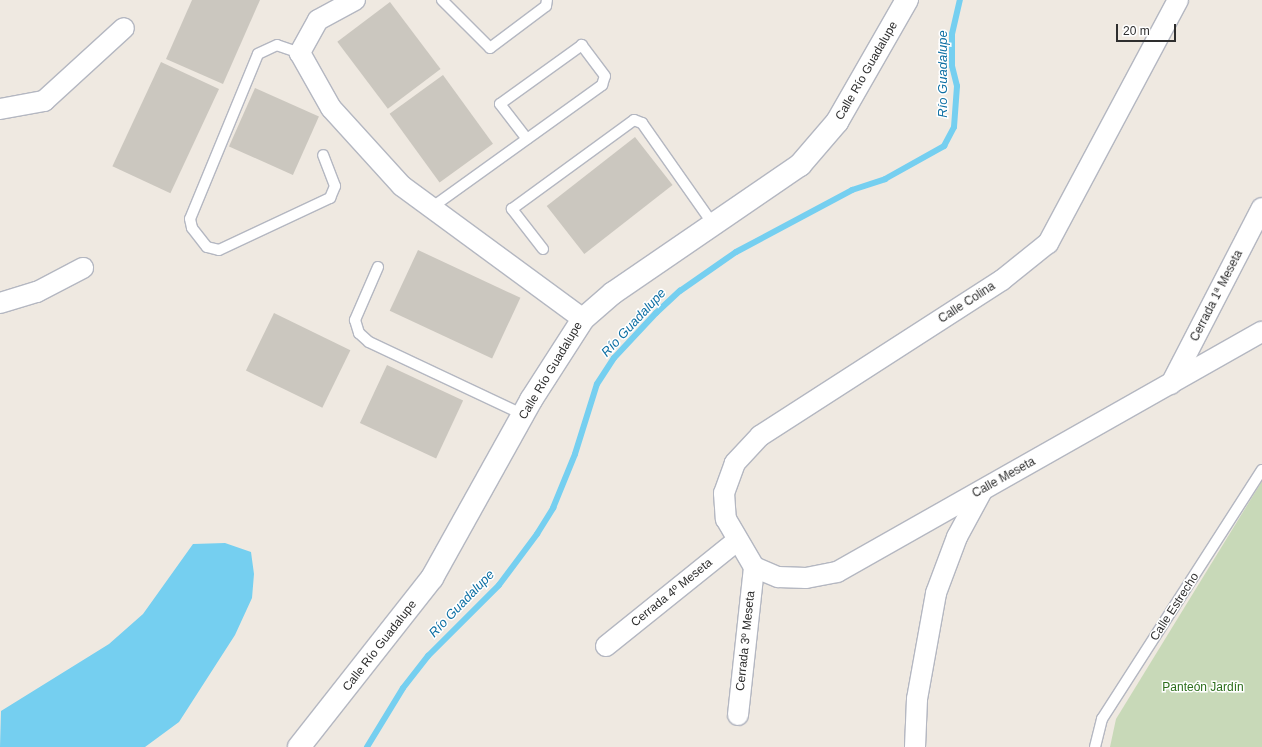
<!DOCTYPE html>
<html>
<head>
<meta charset="utf-8">
<style>
	body { margin:0 }
	#map { position:relative; width:1262px; height:747px; overflow:hidden; background:#efe9e1; font-family:Helvetica,sans-serif }
	div>[style] { position:absolute }
	.cemetery>* { inset:0; background:#c8d9b8 }
	.water>* { inset:0; background:#75cff0 }
	.stream>* { height:6px; margin:-3px; padding:0 3px; transform-origin:3px; border-radius:3px; background:#75cff0 }
	.building>* { inset:0; background:#cbc7bf; transform-origin:0 0 }
	.roads { filter:drop-shadow(1px 0 #b4b7c1) drop-shadow(-1px 0 #b4b7c1) drop-shadow(0 1px #b4b7c1) drop-shadow(0 -1px #b4b7c1) }
	.lane>* { height:10px; margin:-5px; padding:0 5px; transform-origin:5px; border-radius:5px; background:#fff }
	.street>* { height:20px; margin:-10px; padding:0 10px; transform-origin:10px; border-radius:10px; background:#fff }
	.secondary>* { height:22px; margin:-11px; padding:0 11px; transform-origin:11px; border-radius:11px; background:#fff }
	span { translate:-50% -50%; white-space:nowrap; text-align:center; line-height:1.15; -webkit-text-stroke:3px #fff; paint-order:stroke }
	.street-label { font-size:12px; color:#2e2e2e }
	.park-label { font-size:12px; color:#2c6e1b }
	.water-label { font-size:13px; color:#0d6fa3; font-style:italic }
	.scale { position:absolute; left:1116px; top:24px; width:60px; height:18px; box-sizing:border-box; border:2px solid #2e2e2e; border-top:0; padding-left:5px; font-size:12px; line-height:14px; white-space:nowrap; color:#2e2e2e; -webkit-text-stroke:3px #fff; paint-order:stroke }
</style>
</head>
<body>
<div id="map">
	<div class="cemetery">
		<div style="clip-path:polygon(1262px 481px,1262px 747px,1110px 747px,1116px 719px)"></div>
	</div>
	<div class="water">
		<div style="clip-path:polygon(225px 543px,251px 552px,254px 574px,252px 598px,235px 635px,179px 722px,145px 747px,0 747px,1px 711px,109px 644px,143px 614px,193px 544px)"></div>
	</div>
	<div class="stream">
		<div style="left:367px;top:747px;width:69px;rotate:-58.6deg"></div>
		<div style="left:403px;top:688px;width:41px;rotate:-52deg"></div>
		<div style="left:428px;top:656px;width:100px;rotate:-45deg"></div>
		<div style="left:499px;top:585px;width:64px;rotate:-53.3deg"></div>
		<div style="left:537px;top:534px;width:31px;rotate:-58deg"></div>
		<div style="left:553px;top:508px;width:58px;rotate:-67.8deg"></div>
		<div style="left:575px;top:454px;width:73px;rotate:-72.6deg"></div>
		<div style="left:597px;top:384px;width:31px;rotate:-57deg"></div>
		<div style="left:614px;top:358px;width:62px;rotate:-47deg"></div>
		<div style="left:656px;top:313px;width:33px;rotate:-43deg"></div>
		<div style="left:680px;top:291px;width:68px;rotate:-34.9deg"></div>
		<div style="left:736px;top:252px;width:132px;rotate:-28.1deg"></div>
		<div style="left:852px;top:190px;width:35px;rotate:-18deg"></div>
		<div style="left:885px;top:179px;width:68px;rotate:-29.2deg"></div>
		<div style="left:944px;top:146px;width:21px;rotate:-62deg"></div>
		<div style="left:954px;top:127px;width:41px;rotate:-85.8deg"></div>
		<div style="left:957px;top:86px;width:21px;rotate:-104deg"></div>
		<div style="left:952px;top:66px;width:32px;rotate:-90deg"></div>
		<div style="left:952px;top:34px;width:35px;rotate:-77deg"></div>
	</div>
	<div class="building">
		<div style="clip-path:polygon(192px 0,260px 0,223px 84px,166px 59px)"></div>
		<div style="left:390px;top:2px;width:84px;height:66px;rotate:53deg"></div>
		<div style="left:161px;top:62px;width:64px;height:115px;rotate:25deg"></div>
		<div style="left:443px;top:75px;width:85px;height:66px;rotate:54deg"></div>
		<div style="left:255px;top:88px;width:70px;height:64px;rotate:24deg"></div>
		<div style="left:635px;top:137px;width:61px;height:112px;rotate:52deg"></div>
		<div style="left:418px;top:250px;width:113px;height:67px;rotate:25deg"></div>
		<div style="left:274px;top:313px;width:85px;height:64px;rotate:26deg"></div>
		<div style="left:387px;top:365px;width:84px;height:64px;rotate:25deg"></div>
	</div>
	<div class="roads">
		<div class="lane">
			<div style="left:442px;top:0;width:68px;rotate:45deg"></div>
			<div style="left:490px;top:48px;width:70px;rotate:-36.9deg"></div>
			<div style="left:546px;top:6px;width:6px;rotate:-81deg"></div>
			<div style="left:300px;top:53px;width:24px;rotate:-161deg"></div>
			<div style="left:277px;top:45px;width:21px;rotate:155deg"></div>
			<div style="left:258px;top:54px;width:178px;rotate:112.4deg"></div>
			<div style="left:190px;top:219px;width:9px;rotate:77deg"></div>
			<div style="left:192px;top:228px;width:24px;rotate:52deg"></div>
			<div style="left:207px;top:247px;width:12px;rotate:14deg"></div>
			<div style="left:219px;top:250px;width:123px;rotate:-25.1deg"></div>
			<div style="left:330px;top:198px;width:13px;rotate:-67deg"></div>
			<div style="left:335px;top:186px;width:33px;rotate:-111deg"></div>
			<div style="left:431px;top:208px;width:211px;rotate:-35.7deg"></div>
			<div style="left:602px;top:85px;width:9px;rotate:-72deg"></div>
			<div style="left:605px;top:76px;width:39px;rotate:-127deg"></div>
			<div style="left:582px;top:45px;width:101px;rotate:144.3deg"></div>
			<div style="left:500px;top:104px;width:44px;rotate:52.4deg"></div>
			<div style="left:543px;top:249px;width:51px;rotate:-127.8deg"></div>
			<div style="left:512px;top:209px;width:151px;rotate:-36.1deg"></div>
			<div style="left:634px;top:120px;width:9px;rotate:21deg"></div>
			<div style="left:642px;top:123px;width:123px;rotate:54.9deg"></div>
			<div style="left:378px;top:267px;width:58px;rotate:113.5deg"></div>
			<div style="left:355px;top:320px;width:14px;rotate:73deg"></div>
			<div style="left:359px;top:333px;width:13px;rotate:42deg"></div>
			<div style="left:369px;top:342px;width:171px;rotate:25.2deg"></div>
			<div style="left:1095px;top:747px;width:29px;rotate:-76deg"></div>
			<div style="left:1102px;top:719px;width:296px;rotate:-57.3deg"></div>
		</div>
		<div class="street">
			<div style="left:355px;top:0;width:42px;rotate:151.6deg"></div>
			<div style="left:318px;top:20px;width:38px;rotate:119deg"></div>
			<div style="left:300px;top:53px;width:63px;rotate:60.6deg"></div>
			<div style="left:331px;top:108px;width:105px;rotate:47.7deg"></div>
			<div style="left:402px;top:186px;width:225px;rotate:36.3deg"></div>
			<div style="left:1178px;top:0;width:276px;rotate:118.1deg"></div>
			<div style="left:1048px;top:243px;width:59px;rotate:141.2deg"></div>
			<div style="left:1002px;top:280px;width:288px;rotate:147.2deg"></div>
			<div style="left:760px;top:436px;width:37px;rotate:133deg"></div>
			<div style="left:735px;top:463px;width:32px;rotate:110deg"></div>
			<div style="left:724px;top:493px;width:26px;rotate:86deg"></div>
			<div style="left:726px;top:519px;width:56px;rotate:59.7deg"></div>
			<div style="left:754px;top:567px;width:26px;rotate:23deg"></div>
			<div style="left:778px;top:577px;width:28px;rotate:2deg"></div>
			<div style="left:806px;top:578px;width:32px;rotate:-11deg"></div>
			<div style="left:837px;top:572px;width:488px;rotate:-29.5deg"></div>
			<div style="left:0;top:109px;width:45px;rotate:-10.3deg"></div>
			<div style="left:44px;top:101px;width:108px;rotate:-42.4deg"></div>
			<div style="left:0;top:303px;width:39px;rotate:-17deg"></div>
			<div style="left:37px;top:292px;width:52px;rotate:-27.6deg"></div>
			<div style="left:1171px;top:384px;width:198px;rotate:-62.7deg"></div>
			<div style="left:606px;top:646px;width:169px;rotate:-38.8deg"></div>
			<div style="left:738px;top:715px;width:149px;rotate:-83.8deg"></div>
			<div style="left:915px;top:747px;width:48px;rotate:-87.6deg"></div>
			<div style="left:917px;top:699px;width:108px;rotate:-79.8deg"></div>
			<div style="left:936px;top:593px;width:60px;rotate:-69.4deg"></div>
			<div style="left:957px;top:537px;width:52px;rotate:-61.5deg"></div>
		</div>
		<div class="secondary">
			<div style="left:299px;top:747px;width:215px;rotate:-51.8deg"></div>
			<div style="left:432px;top:578px;width:204px;rotate:-60.9deg"></div>
			<div style="left:531px;top:400px;width:96px;rotate:-57.3deg"></div>
			<div style="left:583px;top:319px;width:40px;rotate:-41deg"></div>
			<div style="left:613px;top:293px;width:227px;rotate:-34.4deg"></div>
			<div style="left:800px;top:165px;width:57px;rotate:-49.3deg"></div>
			<div style="left:837px;top:122px;width:141px;rotate:-60.2deg"></div>
		</div>
	</div>
	<div class="street-label">
		<span style="left:867px;top:71px;rotate:-60deg">Calle Río Guadalupe</span>
		<span style="left:1217px;top:296px;rotate:-63deg">Cerrada 1ª Meseta</span>
		<span style="left:967px;top:303px;rotate:-33deg">Calle Colina</span>
		<span style="left:551px;top:371px;rotate:-59deg">Calle Río Guadalupe</span>
		<span style="left:1004px;top:478px;rotate:-29deg">Calle Meseta</span>
		<span style="left:672px;top:593px;rotate:-39deg">Cerrada 4º Meseta</span>
		<span style="left:1175px;top:607px;rotate:-57deg">Calle Estrecho</span>
		<span style="left:746px;top:641px;rotate:-84deg">Cerrada 3º Meseta</span>
		<span style="left:380px;top:646px;rotate:-52deg">Calle Río Guadalupe</span>
	</div>
	<div class="park-label">
		<span style="left:1203px;top:688px">Panteón Jardín</span>
	</div>
	<div class="water-label">
		<span style="left:943px;top:74px;rotate:-90deg">Río Guadalupe</span>
		<span style="left:634px;top:323px;rotate:-47deg">Río Guadalupe</span>
		<span style="left:462px;top:604px;rotate:-46deg">Río Guadalupe</span>
	</div>
	<div class="scale">20 m</div>
</div>
</body>
</html>
